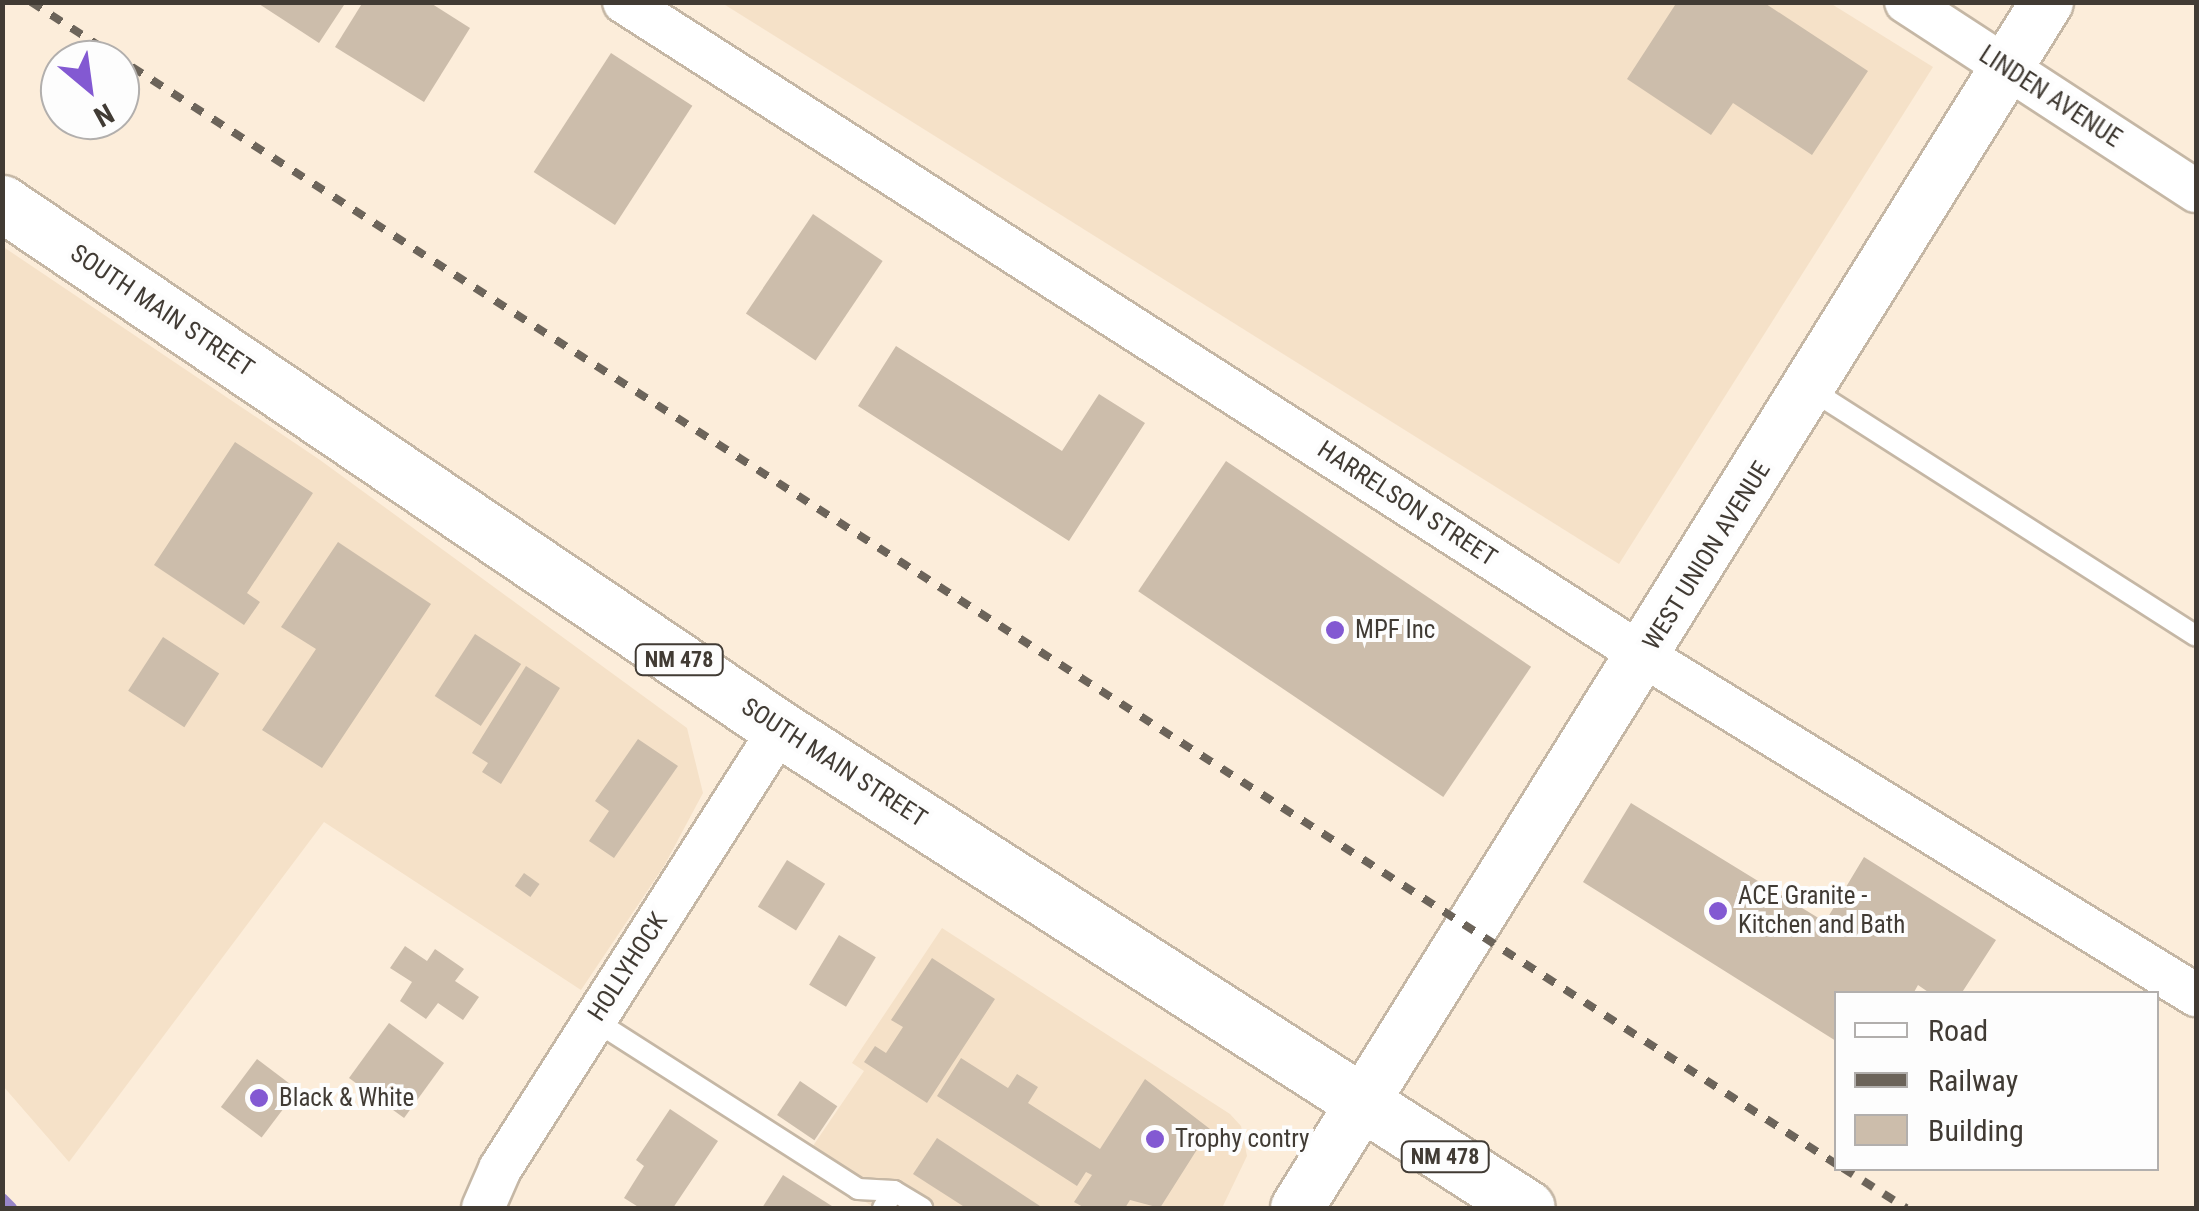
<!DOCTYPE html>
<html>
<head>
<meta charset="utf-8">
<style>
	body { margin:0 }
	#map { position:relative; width:2199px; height:1211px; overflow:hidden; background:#fcedda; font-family:"Roboto Condensed",sans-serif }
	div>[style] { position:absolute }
	.built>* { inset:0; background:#f5e1c8 }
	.stream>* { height:12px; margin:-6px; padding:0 6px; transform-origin:6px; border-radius:6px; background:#9886c8 }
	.building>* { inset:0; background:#ccbdab; transform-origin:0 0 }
	.roads { filter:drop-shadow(2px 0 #c5b7a5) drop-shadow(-2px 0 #c5b7a5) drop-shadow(0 2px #c5b7a5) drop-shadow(0 -2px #c5b7a5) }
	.service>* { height:20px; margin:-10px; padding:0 10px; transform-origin:10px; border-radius:10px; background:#fff }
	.minor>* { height:42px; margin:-21px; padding:0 21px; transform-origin:21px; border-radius:21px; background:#fff }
	.tertiary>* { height:52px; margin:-26px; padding:0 26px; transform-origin:26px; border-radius:26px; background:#fff }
	.primary>* { height:55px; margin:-27.5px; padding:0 27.5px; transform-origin:27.5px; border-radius:27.5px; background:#fff }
	.rail>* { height:8px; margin-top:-4px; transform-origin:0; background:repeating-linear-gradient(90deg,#6c645a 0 12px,transparent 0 24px) }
	.dots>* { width:28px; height:28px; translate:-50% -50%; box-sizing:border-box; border:5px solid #fdfdfd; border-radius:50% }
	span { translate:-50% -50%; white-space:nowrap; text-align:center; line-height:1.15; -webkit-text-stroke:8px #fdfdfd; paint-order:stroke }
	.shield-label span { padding:2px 8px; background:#fdfdfd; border:2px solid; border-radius:8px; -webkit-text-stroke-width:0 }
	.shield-label { font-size:22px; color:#413b34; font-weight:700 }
	.street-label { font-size:25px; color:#413b34 }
	.poi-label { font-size:25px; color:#413b34 }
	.left { translate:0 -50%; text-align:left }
	.frame { position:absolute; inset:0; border:5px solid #413b34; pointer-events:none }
	.legend { position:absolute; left:1834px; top:991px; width:325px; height:180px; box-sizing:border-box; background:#fdfdfd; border:2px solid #b2afad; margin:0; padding:12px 18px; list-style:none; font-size:30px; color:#413b34 }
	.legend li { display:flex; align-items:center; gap:20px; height:50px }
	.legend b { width:50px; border:2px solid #b2afad }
	.north { position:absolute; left:40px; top:40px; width:100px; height:100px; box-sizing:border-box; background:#fdfdfd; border:2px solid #b2afad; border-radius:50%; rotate:151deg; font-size:28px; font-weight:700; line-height:40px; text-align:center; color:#413b34 }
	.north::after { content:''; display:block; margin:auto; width:35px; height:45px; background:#8359d2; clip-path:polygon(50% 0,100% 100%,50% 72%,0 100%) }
</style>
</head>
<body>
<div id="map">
	<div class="built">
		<div style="clip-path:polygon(722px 3px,1830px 3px,1933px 67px,1619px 564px)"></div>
		<div style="clip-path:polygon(2px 246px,320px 460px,687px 728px,703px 793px,664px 866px,581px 990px,324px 822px,69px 1162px,3px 1086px)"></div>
		<div style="clip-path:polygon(942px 928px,1230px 1114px,1241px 1126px,1247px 1156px,1222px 1208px,875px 1208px,802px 1162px,864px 1071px,852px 1063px)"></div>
	</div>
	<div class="stream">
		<div style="left:2px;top:1199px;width:13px;rotate:45deg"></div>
	</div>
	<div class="building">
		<div style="clip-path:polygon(256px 2px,346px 2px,319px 43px)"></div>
		<div style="clip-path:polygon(363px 2px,429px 2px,470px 28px,424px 102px,335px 47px)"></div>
		<div style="clip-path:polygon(1677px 2px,1763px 2px,1868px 71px,1812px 155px,1733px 103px,1711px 135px,1627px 79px)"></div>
		<div style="left:611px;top:53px;width:97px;height:142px;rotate:33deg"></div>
		<div style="left:813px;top:214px;width:84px;height:120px;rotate:34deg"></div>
		<div style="clip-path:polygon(896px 346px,1062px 451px,1099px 394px,1145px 423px,1069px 541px,858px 406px)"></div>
		<div style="clip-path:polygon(235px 442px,313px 493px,247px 593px,260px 602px,244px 625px,154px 565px)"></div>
		<div style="left:1226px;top:461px;width:368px;height:157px;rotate:34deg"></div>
		<div style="clip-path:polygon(338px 542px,431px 604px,322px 768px,262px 730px,316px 649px,281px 627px)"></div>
		<div style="left:475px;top:634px;width:55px;height:74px;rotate:33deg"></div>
		<div style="left:163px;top:637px;width:67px;height:64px;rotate:33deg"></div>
		<div style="clip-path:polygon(526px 666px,560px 688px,501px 784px,482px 772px,488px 763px,472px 753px)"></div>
		<div style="clip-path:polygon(638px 739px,678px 766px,614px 858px,589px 841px,609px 811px,595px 801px)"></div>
		<div style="clip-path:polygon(1631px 803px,1825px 922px,1864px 857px,1996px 940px,1961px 994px,1931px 994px,1918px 985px,1913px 994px,1836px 994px,1836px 1041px,1583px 882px)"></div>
		<div style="left:787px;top:860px;width:45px;height:55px;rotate:32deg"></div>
		<div style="left:524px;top:873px;width:19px;height:16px;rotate:35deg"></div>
		<div style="left:839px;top:935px;width:43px;height:58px;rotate:31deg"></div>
		<div style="clip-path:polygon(405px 946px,427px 961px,435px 949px,464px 969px,455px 981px,479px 997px,463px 1020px,438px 1003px,426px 1019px,400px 1001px,412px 982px,390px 968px)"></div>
		<div style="clip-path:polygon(932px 958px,995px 999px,927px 1103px,864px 1062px,875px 1046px,886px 1053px,903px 1027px,891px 1020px)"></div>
		<div style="left:389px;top:1023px;width:68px;height:68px;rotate:36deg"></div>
		<div style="clip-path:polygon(961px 1058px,1008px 1088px,1017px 1074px,1038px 1087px,1028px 1103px,1100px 1149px,1145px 1079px,1210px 1129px,1160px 1208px,1130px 1200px,1125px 1208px,1085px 1208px,1074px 1202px,1092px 1175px,1086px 1172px,1077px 1186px,937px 1096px)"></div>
		<div style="left:257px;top:1059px;width:51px;height:60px;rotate:37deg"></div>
		<div style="left:800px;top:1081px;width:45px;height:41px;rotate:34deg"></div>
		<div style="clip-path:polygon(670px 1109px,718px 1141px,673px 1208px,640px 1208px,624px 1198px,644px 1166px,636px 1160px)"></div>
		<div style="clip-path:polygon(937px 1138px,1043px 1208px,966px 1208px,913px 1174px)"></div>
		<div style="clip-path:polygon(783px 1175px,835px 1208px,762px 1208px)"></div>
	</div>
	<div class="roads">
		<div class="service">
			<div style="left:1810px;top:389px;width:458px;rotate:32.6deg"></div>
			<div style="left:594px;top:1020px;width:313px;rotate:32.6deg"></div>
			<div style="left:858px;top:1189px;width:36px;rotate:3deg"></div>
			<div style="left:883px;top:1208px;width:20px;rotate:-57deg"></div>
			<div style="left:894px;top:1191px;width:33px;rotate:31deg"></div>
		</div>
		<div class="minor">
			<div style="left:624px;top:2px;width:1212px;rotate:32.67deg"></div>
			<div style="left:1644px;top:656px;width:648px;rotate:31.56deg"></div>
			<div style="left:1906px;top:2px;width:346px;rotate:33.1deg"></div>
			<div style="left:483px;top:1208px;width:43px;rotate:-66.4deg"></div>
			<div style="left:500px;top:1169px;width:522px;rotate:-57.53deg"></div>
		</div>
		<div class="tertiary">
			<div style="left:1297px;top:1208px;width:1420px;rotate:-58.12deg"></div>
		</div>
		<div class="primary">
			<div style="left:2px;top:203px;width:939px;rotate:34.06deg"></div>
			<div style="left:780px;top:729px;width:887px;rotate:32.67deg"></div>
		</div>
	</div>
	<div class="rail">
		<div style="left:31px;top:2px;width:2147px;rotate:32.77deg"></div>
		<div style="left:1843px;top:1168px;width:75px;rotate:32.4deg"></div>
	</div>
	<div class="dots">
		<div style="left:1335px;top:630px;background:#8359d2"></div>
		<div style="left:1718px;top:911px;background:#8359d2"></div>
		<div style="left:259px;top:1098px;background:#8359d2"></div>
		<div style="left:1155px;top:1139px;background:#8359d2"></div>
	</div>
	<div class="shield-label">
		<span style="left:679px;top:660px">NM 478</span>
		<span style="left:1445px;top:1157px">NM 478</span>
	</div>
	<div class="street-label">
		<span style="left:2050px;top:97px;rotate:33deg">LINDEN AVENUE</span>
		<span style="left:162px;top:311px;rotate:34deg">SOUTH MAIN STREET</span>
		<span style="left:1407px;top:504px;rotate:33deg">HARRELSON STREET</span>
		<span style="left:1707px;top:556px;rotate:-58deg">WEST UNION AVENUE</span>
		<span style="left:834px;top:763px;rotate:33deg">SOUTH MAIN STREET</span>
		<span style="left:628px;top:967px;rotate:-57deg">HOLLYHOCK</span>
	</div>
	<div class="poi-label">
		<span class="left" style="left:1355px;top:630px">MPF Inc</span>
		<span class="left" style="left:1738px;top:911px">ACE Granite -<br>Kitchen and Bath</span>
		<span class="left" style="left:279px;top:1098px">Black &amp; White</span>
		<span class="left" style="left:1175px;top:1139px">Trophy contry</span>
	</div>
	<div class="frame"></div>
	<ul class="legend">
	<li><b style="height:12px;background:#fff"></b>Road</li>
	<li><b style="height:12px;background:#6c645a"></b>Railway</li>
	<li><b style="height:28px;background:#ccbdab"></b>Building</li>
	</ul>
	<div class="north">N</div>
</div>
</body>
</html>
